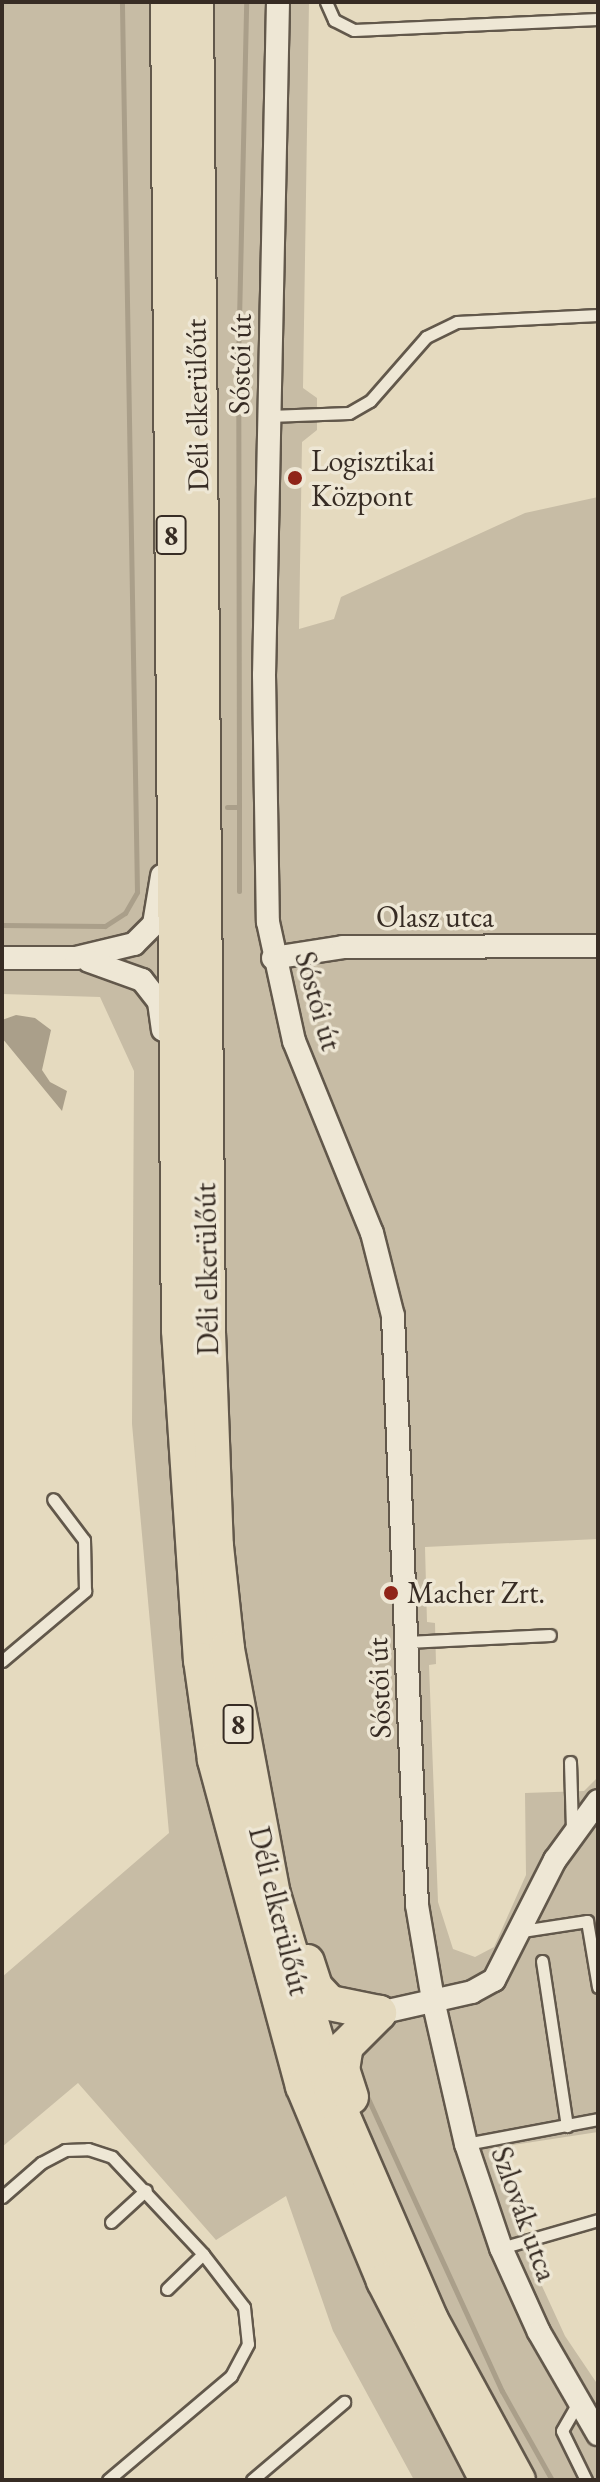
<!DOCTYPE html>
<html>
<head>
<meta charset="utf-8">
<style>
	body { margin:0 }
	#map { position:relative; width:600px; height:2482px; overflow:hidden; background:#e5dabf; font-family:"EB Garamond",serif }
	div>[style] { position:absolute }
	.green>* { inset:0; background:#c7bca5 }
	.water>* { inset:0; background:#aa9f8a }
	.stream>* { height:5px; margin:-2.5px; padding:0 2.5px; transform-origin:2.5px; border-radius:2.5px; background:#aa9f8a }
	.roads { filter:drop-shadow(2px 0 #62584b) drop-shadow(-2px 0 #62584b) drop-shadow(0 2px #62584b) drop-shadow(0 -2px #62584b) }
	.service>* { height:11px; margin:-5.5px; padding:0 5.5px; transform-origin:5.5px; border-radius:5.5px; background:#eee7d5 }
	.minor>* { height:22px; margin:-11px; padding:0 11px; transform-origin:11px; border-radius:11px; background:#eee7d5 }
	.primary>* { height:34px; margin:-17px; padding:0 17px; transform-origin:17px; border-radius:17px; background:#e5dabf }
	.dots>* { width:22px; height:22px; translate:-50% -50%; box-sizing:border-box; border:4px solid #eee7d5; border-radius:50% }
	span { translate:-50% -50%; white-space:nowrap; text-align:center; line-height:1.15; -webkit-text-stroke:7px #eee7d5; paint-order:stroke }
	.shield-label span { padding:2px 6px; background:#eee7d5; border:2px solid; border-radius:6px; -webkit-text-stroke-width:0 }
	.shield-label { font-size:28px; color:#372c24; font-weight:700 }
	.street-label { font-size:30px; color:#372c24 }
	.poi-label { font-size:30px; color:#372c24 }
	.left { translate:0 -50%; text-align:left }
	.frame { position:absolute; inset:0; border:4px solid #372c24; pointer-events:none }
</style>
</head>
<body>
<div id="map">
	<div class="green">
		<div style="clip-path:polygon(2px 2px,309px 2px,303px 388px,317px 398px,317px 430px,302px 442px,299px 629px,334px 619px,341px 597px,525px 513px,598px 497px,598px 1539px,425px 1547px,427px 1622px,435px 1623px,436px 1664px,429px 1665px,438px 1902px,453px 1949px,475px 1957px,494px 1947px,526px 1875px,525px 1793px,584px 1791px,598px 1777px,598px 2132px,513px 2145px,510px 2189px,542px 2286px,565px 2336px,598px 2385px,598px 2480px,414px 2480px,333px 2331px,286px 2196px,216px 2240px,78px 2083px,2px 2147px,2px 1977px,169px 1833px,132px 1424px,134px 1071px,100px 997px,2px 994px)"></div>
	</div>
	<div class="water">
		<div style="clip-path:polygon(16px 1015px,35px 1018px,51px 1030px,42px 1070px,50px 1082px,67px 1091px,62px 1111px,2px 1038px,2px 1020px)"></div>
	</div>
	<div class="stream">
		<div style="left:227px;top:807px;width:12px"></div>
		<div style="left:239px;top:807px;width:443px;rotate:-90.1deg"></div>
		<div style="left:238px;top:364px;width:362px;rotate:-88.7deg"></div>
		<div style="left:239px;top:807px;width:84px;rotate:90deg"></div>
		<div style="left:2px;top:925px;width:103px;rotate:0.6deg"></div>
		<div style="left:105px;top:926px;width:24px;rotate:-33deg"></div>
		<div style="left:125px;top:913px;width:24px;rotate:-60deg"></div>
		<div style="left:137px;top:892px;width:890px;rotate:-90.97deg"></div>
		<div style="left:365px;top:2092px;width:329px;rotate:65.4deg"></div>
		<div style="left:502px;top:2391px;width:102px;rotate:60.7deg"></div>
	</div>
	<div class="roads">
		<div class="service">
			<div style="left:326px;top:2px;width:20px;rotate:66deg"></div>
			<div style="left:334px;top:20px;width:22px;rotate:27deg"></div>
			<div style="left:354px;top:30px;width:244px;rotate:-2.6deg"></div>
			<div style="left:269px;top:416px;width:80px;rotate:-2.1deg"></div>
			<div style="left:349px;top:413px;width:24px;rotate:-30deg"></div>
			<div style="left:370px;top:401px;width:85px;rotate:-48.8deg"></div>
			<div style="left:426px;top:337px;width:34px;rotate:-26deg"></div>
			<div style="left:457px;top:322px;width:141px;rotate:-2.8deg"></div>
			<div style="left:407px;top:1642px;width:143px;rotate:-2.8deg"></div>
			<div style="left:2px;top:1661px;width:109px;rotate:-40.1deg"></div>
			<div style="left:85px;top:1591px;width:51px;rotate:-91.1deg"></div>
			<div style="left:84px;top:1540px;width:51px;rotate:-127.1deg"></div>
			<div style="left:570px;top:1762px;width:68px;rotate:88.3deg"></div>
			<div style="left:522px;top:1931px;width:66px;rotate:-8.7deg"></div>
			<div style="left:587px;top:1921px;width:67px;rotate:80.5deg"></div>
			<div style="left:542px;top:1961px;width:167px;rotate:81.4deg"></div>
			<div style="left:466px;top:2144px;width:134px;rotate:-10.7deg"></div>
			<div style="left:2px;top:2197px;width:52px;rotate:-41.1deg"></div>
			<div style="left:41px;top:2163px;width:27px;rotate:-28deg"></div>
			<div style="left:65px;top:2150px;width:23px;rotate:-2deg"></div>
			<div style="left:88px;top:2149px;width:25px;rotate:18deg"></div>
			<div style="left:112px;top:2157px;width:133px;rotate:46.8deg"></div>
			<div style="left:203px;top:2254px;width:67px;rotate:52.3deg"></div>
			<div style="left:244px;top:2307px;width:37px;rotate:84deg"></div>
			<div style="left:248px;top:2344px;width:36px;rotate:118deg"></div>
			<div style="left:231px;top:2376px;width:161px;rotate:139.8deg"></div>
			<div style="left:111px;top:2222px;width:47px;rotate:-42.4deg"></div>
			<div style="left:501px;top:2248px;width:101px;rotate:-16.1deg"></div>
			<div style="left:167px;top:2289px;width:50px;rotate:-44.2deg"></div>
			<div style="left:579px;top:2401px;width:34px;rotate:120deg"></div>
			<div style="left:562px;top:2431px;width:55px;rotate:63.9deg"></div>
			<div style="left:252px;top:2480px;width:121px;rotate:-40.3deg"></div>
		</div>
		<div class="minor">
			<div style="left:278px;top:2px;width:673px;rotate:91.19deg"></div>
			<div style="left:264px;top:675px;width:247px;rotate:89.1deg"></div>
			<div style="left:268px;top:922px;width:122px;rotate:77.7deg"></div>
			<div style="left:294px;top:1041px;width:207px;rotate:67.9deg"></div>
			<div style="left:372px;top:1233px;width:86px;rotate:75.8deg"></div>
			<div style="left:393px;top:1316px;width:589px;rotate:87.67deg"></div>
			<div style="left:417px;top:1905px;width:96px;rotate:80.4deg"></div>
			<div style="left:433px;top:2000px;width:148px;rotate:77.1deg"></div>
			<div style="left:466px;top:2144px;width:110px;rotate:71.4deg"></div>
			<div style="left:501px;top:2248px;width:92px;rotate:65.7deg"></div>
			<div style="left:539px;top:2332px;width:118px;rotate:60deg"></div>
			<div style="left:2px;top:958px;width:74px"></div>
			<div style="left:76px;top:958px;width:60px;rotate:-13.6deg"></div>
			<div style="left:134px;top:944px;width:28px;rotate:-45deg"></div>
			<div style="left:154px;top:924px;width:49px;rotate:-80.5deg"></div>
			<div style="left:273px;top:958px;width:71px;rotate:-8.9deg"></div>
			<div style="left:343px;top:947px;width:255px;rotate:-0.2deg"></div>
			<div style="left:89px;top:961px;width:56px;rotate:19.7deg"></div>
			<div style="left:142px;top:980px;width:28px;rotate:52deg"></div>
			<div style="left:159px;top:1002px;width:28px;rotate:82deg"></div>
			<div style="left:379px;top:2013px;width:95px;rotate:-12.7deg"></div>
			<div style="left:472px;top:1992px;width:25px;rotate:-29deg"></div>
			<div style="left:494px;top:1980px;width:135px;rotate:-63.1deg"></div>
			<div style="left:555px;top:1860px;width:73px;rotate:-53.9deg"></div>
		</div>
		<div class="primary">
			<div style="left:168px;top:2px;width:1328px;rotate:89.53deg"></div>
			<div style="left:179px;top:1330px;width:331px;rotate:86.2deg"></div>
			<div style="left:201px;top:1660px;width:101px;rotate:82deg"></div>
			<div style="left:215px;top:1760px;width:338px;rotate:74.9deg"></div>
			<div style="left:303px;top:2086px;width:211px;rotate:67.4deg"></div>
			<div style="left:384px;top:2281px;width:224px;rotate:62.6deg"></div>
			<div style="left:196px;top:2px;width:1330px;rotate:89.48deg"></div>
			<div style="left:208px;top:1332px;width:214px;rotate:87.9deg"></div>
			<div style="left:216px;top:1546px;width:104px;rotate:83.9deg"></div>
			<div style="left:227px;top:1649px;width:249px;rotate:79.4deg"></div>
			<div style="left:273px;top:1894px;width:203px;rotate:73.4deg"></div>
			<div style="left:331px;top:2089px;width:252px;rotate:66.6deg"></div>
			<div style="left:431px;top:2320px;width:182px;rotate:61.5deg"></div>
			<div style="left:307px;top:1962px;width:26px;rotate:72deg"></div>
			<div style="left:315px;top:1987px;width:22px;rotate:47deg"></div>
			<div style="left:330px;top:2003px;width:50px;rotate:11.5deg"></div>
			<div style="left:351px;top:2097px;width:28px;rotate:-108deg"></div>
			<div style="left:342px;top:2070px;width:24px;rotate:-81deg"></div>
			<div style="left:346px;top:2046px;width:47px;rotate:-45deg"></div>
		</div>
	</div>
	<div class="dots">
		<div style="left:295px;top:478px;background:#8f2418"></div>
		<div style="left:391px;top:1593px;background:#8f2418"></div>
	</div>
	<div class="shield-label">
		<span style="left:171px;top:535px">8</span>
		<span style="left:238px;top:1724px">8</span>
	</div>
	<div class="street-label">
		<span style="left:240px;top:364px;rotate:-89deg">Sóstói út</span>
		<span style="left:197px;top:405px;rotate:-91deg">Déli elkerülőút</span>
		<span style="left:435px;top:917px">Olasz utca</span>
		<span style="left:318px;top:1001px;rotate:74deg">Sóstói út</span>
		<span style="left:207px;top:1269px;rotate:-91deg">Déli elkerülőút</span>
		<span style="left:379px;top:1688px;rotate:-92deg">Sóstói út</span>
		<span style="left:279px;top:1911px;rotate:76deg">Déli elkerülőút</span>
		<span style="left:524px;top:2214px;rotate:70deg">Szlovák utca</span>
	</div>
	<div class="poi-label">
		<span class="left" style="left:311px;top:478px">Logisztikai<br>Központ</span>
		<span class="left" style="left:407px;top:1593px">Macher Zrt.</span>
	</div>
	<div class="frame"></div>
</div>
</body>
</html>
